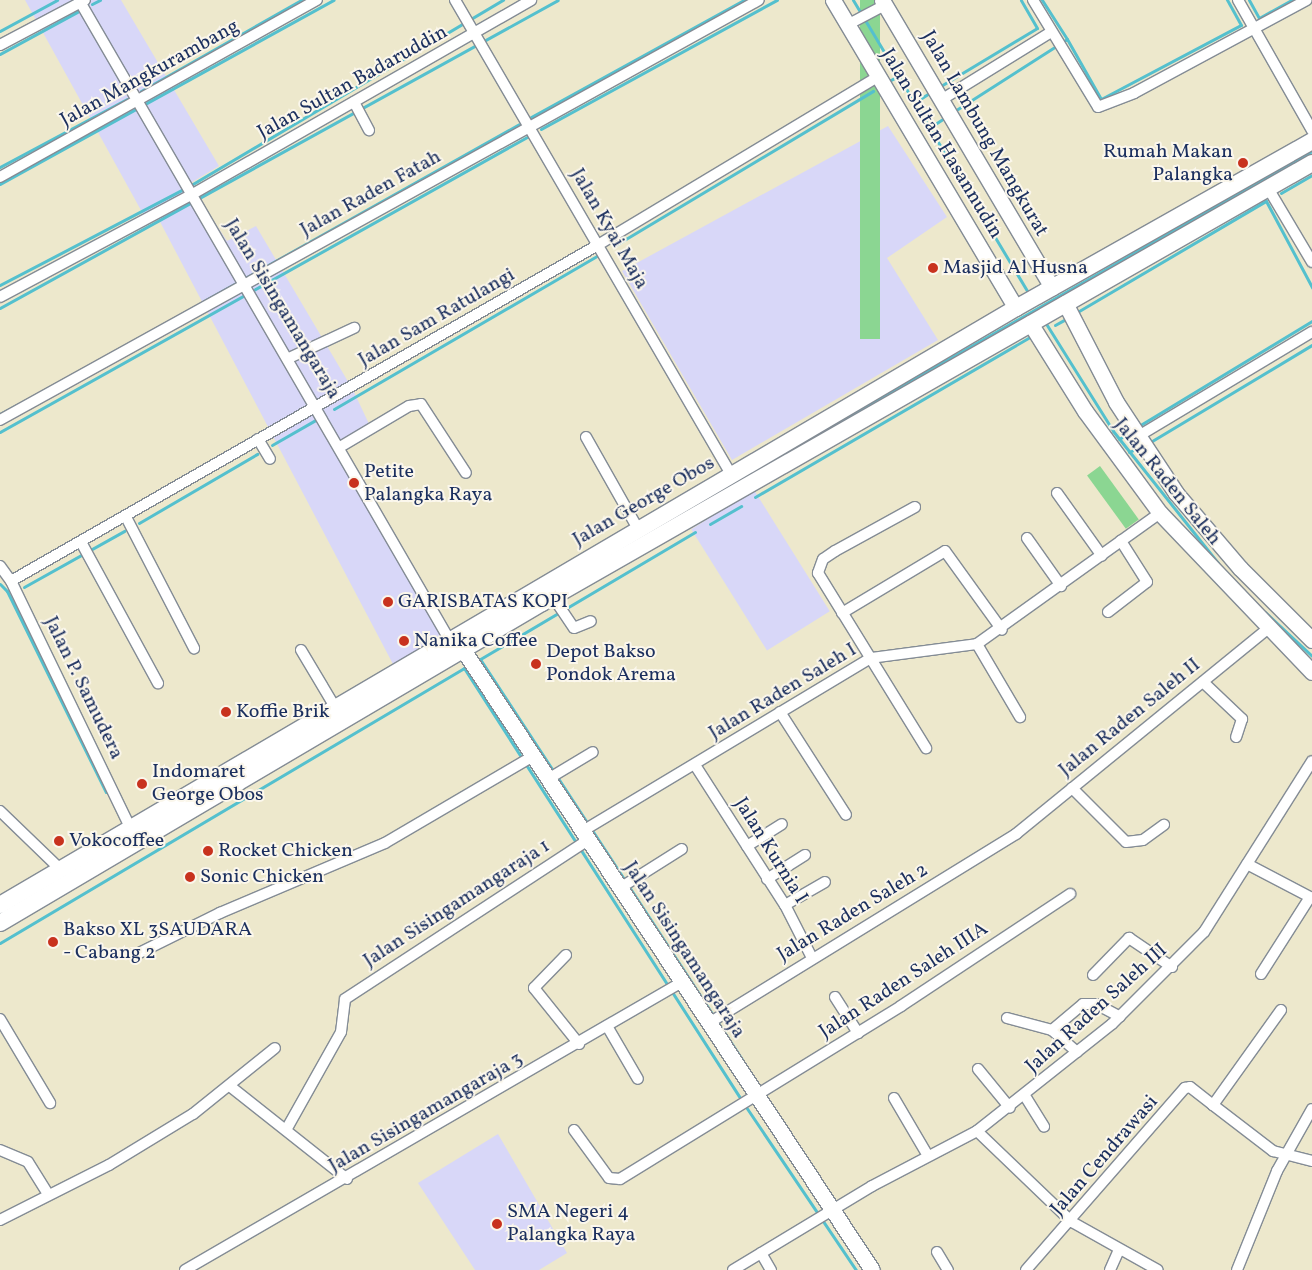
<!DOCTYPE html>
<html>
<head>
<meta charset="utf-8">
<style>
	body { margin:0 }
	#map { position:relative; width:1312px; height:1270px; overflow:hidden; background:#ede8cc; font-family:Vollkorn,serif }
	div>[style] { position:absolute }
	.built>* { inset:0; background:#d8d7f8; transform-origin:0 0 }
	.green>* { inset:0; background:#8bd692; transform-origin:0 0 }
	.stream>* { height:3px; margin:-1.5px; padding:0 1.5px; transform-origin:1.5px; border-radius:1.5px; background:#54c0ce }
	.roads { filter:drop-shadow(1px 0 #848c95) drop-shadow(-1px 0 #848c95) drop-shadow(0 1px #848c95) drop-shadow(0 -1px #848c95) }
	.street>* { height:10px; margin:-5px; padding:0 5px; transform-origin:5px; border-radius:5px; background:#fff }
	.secondary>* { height:15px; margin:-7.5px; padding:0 7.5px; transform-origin:7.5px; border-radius:7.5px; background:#fff }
	.primary>* { height:16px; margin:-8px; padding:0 8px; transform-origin:8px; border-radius:8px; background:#fff }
	.dots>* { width:14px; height:14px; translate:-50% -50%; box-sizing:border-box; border:2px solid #fbf7ec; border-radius:50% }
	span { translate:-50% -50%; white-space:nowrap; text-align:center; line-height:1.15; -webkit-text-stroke:4px #fbf7ec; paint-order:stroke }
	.street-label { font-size:20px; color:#1b2f5e }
	.poi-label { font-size:20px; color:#1b2f5e }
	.right { translate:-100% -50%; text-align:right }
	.left { translate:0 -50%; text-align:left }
</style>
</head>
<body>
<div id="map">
	<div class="built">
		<div style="clip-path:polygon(25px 0,121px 0,219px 166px,189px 184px,227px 241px,256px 226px,353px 390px,370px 426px,334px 447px,444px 637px,394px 666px,158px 218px,148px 223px)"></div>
		<div style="clip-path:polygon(888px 126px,947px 217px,887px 258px,938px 340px,732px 460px,622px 271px)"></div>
		<div style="left:754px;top:490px;width:143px;height:74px;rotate:58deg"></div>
		<div style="clip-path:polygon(498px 1134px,567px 1253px,539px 1270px,475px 1270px,418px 1183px)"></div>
	</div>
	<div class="green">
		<div style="left:860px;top:0;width:20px;height:339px"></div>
		<div style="left:1100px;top:466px;width:66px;height:16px;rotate:54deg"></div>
	</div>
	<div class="stream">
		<div style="left:853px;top:0;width:343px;rotate:59.1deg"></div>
		<div style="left:1042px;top:0;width:46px;rotate:57.3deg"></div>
		<div style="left:1249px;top:0;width:21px;rotate:61deg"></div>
		<div style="left:1259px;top:18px;width:37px;rotate:-29deg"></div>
		<div style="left:92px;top:4px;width:9px;rotate:-27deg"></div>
		<div style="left:0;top:31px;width:65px;rotate:-28.5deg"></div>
		<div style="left:0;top:54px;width:88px;rotate:-28.6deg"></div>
		<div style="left:889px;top:81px;width:10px;rotate:-29deg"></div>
		<div style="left:939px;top:87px;width:114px;rotate:-31deg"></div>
		<div style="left:1037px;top:28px;width:32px;rotate:-120deg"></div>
		<div style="left:141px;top:91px;width:184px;rotate:-29.6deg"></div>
		<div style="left:914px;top:103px;width:20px;rotate:-33deg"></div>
		<div style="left:953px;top:112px;width:135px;rotate:-32.6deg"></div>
		<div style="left:1067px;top:39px;width:69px;rotate:60.5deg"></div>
		<div style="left:1101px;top:99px;width:158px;rotate:-27.9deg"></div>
		<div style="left:1241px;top:25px;width:29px;rotate:-119deg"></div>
		<div style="left:531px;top:117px;width:243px;rotate:-28.8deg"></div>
		<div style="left:929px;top:128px;width:20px;rotate:-33deg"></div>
		<div style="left:541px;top:129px;width:269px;rotate:-28.7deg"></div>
		<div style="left:0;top:167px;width:144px;rotate:-28.2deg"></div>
		<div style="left:0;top:184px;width:381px;rotate:-28.9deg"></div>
		<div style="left:1281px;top:193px;width:36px;rotate:-30deg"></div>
		<div style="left:614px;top:246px;width:302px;rotate:-30.9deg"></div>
		<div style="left:0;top:285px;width:216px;rotate:-27.6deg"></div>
		<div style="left:191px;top:185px;width:363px;rotate:-30.7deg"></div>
		<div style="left:204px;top:301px;width:361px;rotate:-29.3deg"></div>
		<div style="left:0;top:308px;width:637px;rotate:-28.9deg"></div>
		<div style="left:1079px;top:311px;width:217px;rotate:-30.5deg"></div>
		<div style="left:1266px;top:201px;width:98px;rotate:61.9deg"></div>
		<div style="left:1045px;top:322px;width:128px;rotate:58deg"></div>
		<div style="left:1113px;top:431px;width:169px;rotate:51.5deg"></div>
		<div style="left:1055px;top:325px;width:10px;rotate:-29deg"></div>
		<div style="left:334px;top:409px;width:308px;rotate:-30.2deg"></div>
		<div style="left:0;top:414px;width:21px;rotate:-28deg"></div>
		<div style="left:1137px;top:427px;width:205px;rotate:-31.2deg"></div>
		<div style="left:0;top:432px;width:604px;rotate:-29.24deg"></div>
		<div style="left:1119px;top:439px;width:13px;rotate:-32deg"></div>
		<div style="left:807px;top:440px;width:582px;rotate:-29.78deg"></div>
		<div style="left:1147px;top:444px;width:192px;rotate:-31deg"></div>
		<div style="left:272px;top:445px;width:54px;rotate:-29.9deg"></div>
		<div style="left:1129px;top:452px;width:12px;rotate:-24deg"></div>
		<div style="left:755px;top:497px;width:322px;rotate:-30.2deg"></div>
		<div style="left:139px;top:523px;width:137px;rotate:-30.3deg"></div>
		<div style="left:710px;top:524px;width:36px;rotate:-30deg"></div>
		<div style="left:695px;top:532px;width:250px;rotate:149.4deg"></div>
		<div style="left:480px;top:659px;width:479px;rotate:56.8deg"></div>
		<div style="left:0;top:584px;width:10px;rotate:45deg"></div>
		<div style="left:7px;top:591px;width:224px;rotate:63.8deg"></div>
		<div style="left:24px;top:587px;width:115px;rotate:-29.2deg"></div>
		<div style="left:1265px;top:612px;width:64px;rotate:43.1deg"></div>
		<div style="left:0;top:943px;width:539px;rotate:-30.65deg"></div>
		<div style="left:464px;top:668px;width:518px;rotate:57.29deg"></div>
		<div style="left:744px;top:1104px;width:200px;rotate:56deg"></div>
	</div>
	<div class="roads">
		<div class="street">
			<div style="left:79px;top:0;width:738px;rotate:59.93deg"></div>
			<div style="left:455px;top:0;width:551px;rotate:59.8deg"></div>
			<div style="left:1033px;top:0;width:125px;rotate:58.7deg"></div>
			<div style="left:1098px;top:107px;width:39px;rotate:-21deg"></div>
			<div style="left:1134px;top:93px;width:196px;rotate:-28.3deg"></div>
			<div style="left:1238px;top:0;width:150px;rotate:60.4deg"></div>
			<div style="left:847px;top:25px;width:43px;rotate:-27.8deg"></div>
			<div style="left:0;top:45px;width:96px;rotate:-27.9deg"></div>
			<div style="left:941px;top:100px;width:129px;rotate:-31.7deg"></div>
			<div style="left:354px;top:102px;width:32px;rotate:62deg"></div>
			<div style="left:0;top:177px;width:363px;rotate:-29.2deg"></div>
			<div style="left:1268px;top:188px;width:86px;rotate:59.3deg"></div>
			<div style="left:0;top:297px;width:217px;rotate:-28.1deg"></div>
			<div style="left:191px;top:195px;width:392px;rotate:-29.8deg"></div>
			<div style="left:289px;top:358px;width:72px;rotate:-24.8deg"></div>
			<div style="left:0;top:420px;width:867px;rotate:-28.96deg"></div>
			<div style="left:586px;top:437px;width:106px;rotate:60.5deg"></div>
			<div style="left:1137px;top:437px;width:204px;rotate:-31deg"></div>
			<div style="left:258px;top:439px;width:23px;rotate:59deg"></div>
			<div style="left:340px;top:447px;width:80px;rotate:-30.7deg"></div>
			<div style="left:409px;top:406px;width:12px;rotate:-9deg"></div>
			<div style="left:421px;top:404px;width:82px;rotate:56.9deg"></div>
			<div style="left:1057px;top:493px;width:77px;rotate:54.5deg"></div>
			<div style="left:915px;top:507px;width:91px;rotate:151.2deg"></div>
			<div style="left:835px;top:551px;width:14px;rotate:146deg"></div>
			<div style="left:823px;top:559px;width:15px;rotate:110deg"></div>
			<div style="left:818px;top:573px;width:206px;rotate:58.3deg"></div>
			<div style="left:126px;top:517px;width:148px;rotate:62.6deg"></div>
			<div style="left:1027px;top:538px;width:59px;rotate:54.7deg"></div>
			<div style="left:81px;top:542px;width:161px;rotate:61.4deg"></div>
			<div style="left:0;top:566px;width:19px;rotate:54deg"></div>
			<div style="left:11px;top:581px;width:273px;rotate:64.2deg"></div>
			<div style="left:11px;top:581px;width:676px;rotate:-29.79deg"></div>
			<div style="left:598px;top:245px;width:324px;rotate:-31deg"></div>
			<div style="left:553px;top:597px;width:37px;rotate:56deg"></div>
			<div style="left:574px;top:628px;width:18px;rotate:-22deg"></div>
			<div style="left:1108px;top:612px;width:49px;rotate:-37.6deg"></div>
			<div style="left:1147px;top:582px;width:49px;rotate:-122.4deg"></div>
			<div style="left:842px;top:613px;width:120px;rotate:-31deg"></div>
			<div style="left:945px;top:551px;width:97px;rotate:54.2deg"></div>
			<div style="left:977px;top:644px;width:85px;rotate:59.5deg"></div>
			<div style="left:301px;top:650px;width:66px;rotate:59.2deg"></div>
			<div style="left:1203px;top:682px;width:54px;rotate:43.5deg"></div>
			<div style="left:1242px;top:719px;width:19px;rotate:108deg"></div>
			<div style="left:780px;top:712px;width:122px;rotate:57.3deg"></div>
			<div style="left:695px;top:765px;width:166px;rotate:57.3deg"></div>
			<div style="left:785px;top:905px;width:59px;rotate:63deg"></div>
			<div style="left:548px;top:779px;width:52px;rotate:-31deg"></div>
			<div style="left:1072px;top:788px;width:76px;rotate:45deg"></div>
			<div style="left:1126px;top:842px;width:17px;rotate:-7deg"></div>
			<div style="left:1143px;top:840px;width:26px;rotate:-36deg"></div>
			<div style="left:0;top:811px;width:83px;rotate:44deg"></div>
			<div style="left:581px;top:832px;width:338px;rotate:-31deg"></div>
			<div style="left:871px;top:658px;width:107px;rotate:-7.5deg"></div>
			<div style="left:977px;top:644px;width:225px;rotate:-35.6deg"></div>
			<div style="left:747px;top:846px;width:41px;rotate:-32.2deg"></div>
			<div style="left:1247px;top:864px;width:73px;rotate:27.6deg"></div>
			<div style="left:767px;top:879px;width:45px;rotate:-32.3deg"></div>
			<div style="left:620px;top:888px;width:73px;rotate:-32.2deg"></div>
			<div style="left:785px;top:905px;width:46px;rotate:-29.9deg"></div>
			<div style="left:137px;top:954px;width:93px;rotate:-26.3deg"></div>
			<div style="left:220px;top:913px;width:179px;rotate:-23deg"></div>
			<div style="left:385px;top:843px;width:172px;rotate:-30.4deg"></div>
			<div style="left:566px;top:955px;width:46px;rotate:134.1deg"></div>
			<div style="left:534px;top:988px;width:72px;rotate:51.2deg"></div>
			<div style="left:1261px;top:974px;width:91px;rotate:-57.5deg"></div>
			<div style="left:1093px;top:975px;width:52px;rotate:-45.8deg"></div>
			<div style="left:1129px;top:938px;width:52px;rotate:34deg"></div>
			<div style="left:835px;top:997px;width:43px;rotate:57.4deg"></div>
			<div style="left:1281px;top:1010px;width:117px;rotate:125.6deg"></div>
			<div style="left:1213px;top:1105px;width:76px;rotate:37.5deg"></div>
			<div style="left:1273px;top:1151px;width:40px;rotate:14.4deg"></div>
			<div style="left:1007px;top:1018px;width:47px;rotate:14.9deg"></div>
			<div style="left:0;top:1019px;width:98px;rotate:59.2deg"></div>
			<div style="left:709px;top:1023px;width:361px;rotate:-31.6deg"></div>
			<div style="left:1016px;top:834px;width:324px;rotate:-39.2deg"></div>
			<div style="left:607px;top:1026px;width:61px;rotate:59.7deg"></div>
			<div style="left:1077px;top:1052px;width:33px;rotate:-139deg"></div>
			<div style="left:1052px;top:1030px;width:40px;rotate:-40deg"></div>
			<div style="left:1083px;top:1004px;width:13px"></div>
			<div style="left:1096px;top:1004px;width:27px;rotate:28deg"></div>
			<div style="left:978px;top:1069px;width:50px;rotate:50.6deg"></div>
			<div style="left:231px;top:1087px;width:148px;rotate:38.4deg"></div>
			<div style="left:1025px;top:1096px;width:36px;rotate:58deg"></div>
			<div style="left:894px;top:1098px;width:67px;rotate:59.6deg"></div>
			<div style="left:286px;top:1130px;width:112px;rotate:-60.7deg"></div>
			<div style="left:341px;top:1032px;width:33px;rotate:-83deg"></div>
			<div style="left:345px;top:999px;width:290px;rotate:-33.2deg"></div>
			<div style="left:574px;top:1130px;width:59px;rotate:53.9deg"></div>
			<div style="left:609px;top:1178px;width:11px;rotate:5deg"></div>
			<div style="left:620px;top:1179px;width:330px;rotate:-31.6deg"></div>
			<div style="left:901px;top:1006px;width:203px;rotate:-33.5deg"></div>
			<div style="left:977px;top:1131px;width:132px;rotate:43.8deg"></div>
			<div style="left:1072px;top:1222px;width:98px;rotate:29.2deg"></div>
			<div style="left:0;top:1150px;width:30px;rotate:23deg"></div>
			<div style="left:28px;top:1162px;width:38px;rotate:58deg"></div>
			<div style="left:0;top:1220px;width:122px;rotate:-26.8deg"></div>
			<div style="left:109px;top:1165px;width:98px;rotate:-31.3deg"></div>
			<div style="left:193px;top:1114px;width:105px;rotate:-38.8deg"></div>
			<div style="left:937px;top:1252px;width:21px;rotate:59deg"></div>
			<div style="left:761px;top:1253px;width:20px;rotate:60deg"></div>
			<div style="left:185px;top:1270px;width:574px;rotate:-30.09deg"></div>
			<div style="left:733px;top:1270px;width:162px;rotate:-31.1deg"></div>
			<div style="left:872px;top:1186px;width:119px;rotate:-27.6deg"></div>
			<div style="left:977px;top:1131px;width:172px;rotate:-38.4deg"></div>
			<div style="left:1112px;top:1024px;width:130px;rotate:-45deg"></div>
			<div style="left:1204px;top:932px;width:202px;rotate:-57.7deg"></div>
			<div style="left:1026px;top:1270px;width:242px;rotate:-48.9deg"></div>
			<div style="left:1185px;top:1088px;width:5px;rotate:-11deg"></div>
			<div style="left:1190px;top:1087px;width:29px;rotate:38deg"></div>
			<div style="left:1110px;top:1270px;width:22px;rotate:-66deg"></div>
			<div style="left:1237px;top:1270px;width:107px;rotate:-68deg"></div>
			<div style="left:1277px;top:1171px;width:71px;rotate:-60.6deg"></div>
		</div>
		<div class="secondary">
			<div style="left:833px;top:0;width:358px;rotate:59.3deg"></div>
			<div style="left:882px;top:0;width:334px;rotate:59.4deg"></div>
			<div style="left:1065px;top:303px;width:111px;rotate:62.7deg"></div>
			<div style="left:1116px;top:402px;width:109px;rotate:56.6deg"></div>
			<div style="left:1176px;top:493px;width:99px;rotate:49.5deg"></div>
			<div style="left:1240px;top:568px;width:102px;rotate:45deg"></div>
			<div style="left:1030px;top:323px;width:104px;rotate:58deg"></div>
			<div style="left:1085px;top:411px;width:127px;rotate:53.7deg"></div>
			<div style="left:1160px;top:513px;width:220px;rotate:46.3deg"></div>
			<div style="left:464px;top:651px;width:741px;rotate:56.61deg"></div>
		</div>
		<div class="primary">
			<div style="left:0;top:905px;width:1178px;rotate:-30.44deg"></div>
			<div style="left:1016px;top:308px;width:340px;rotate:-29.4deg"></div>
			<div style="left:0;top:923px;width:629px;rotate:-30.56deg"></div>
			<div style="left:542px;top:603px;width:887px;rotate:-29.74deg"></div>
		</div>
	</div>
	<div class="dots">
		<div style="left:1243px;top:163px;background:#c8321e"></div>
		<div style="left:933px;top:268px;background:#c8321e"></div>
		<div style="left:354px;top:483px;background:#c8321e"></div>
		<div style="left:388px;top:602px;background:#c8321e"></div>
		<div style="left:404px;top:641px;background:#c8321e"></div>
		<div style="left:536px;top:664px;background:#c8321e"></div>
		<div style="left:226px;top:712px;background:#c8321e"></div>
		<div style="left:142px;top:784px;background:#c8321e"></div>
		<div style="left:59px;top:841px;background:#c8321e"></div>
		<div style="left:208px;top:851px;background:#c8321e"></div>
		<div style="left:190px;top:877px;background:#c8321e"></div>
		<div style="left:53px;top:942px;background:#c8321e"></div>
		<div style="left:497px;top:1224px;background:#c8321e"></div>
	</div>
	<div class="street-label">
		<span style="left:150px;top:74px;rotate:-29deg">Jalan Mangkurambang</span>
		<span style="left:353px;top:83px;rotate:-29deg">Jalan Sultan Badaruddin</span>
		<span style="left:984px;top:134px;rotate:60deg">Jalan Lambung Mangkurat</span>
		<span style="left:941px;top:144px;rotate:59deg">Jalan Sultan Hasannudin</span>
		<span style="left:371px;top:194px;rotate:-29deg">Jalan Raden Fatah</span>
		<span style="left:609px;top:229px;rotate:60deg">Jalan Kyai Maja</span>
		<span style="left:282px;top:309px;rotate:59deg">Jalan Sisingamangaraja</span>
		<span style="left:437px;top:318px;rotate:-30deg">Jalan Sam Ratulangi</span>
		<span style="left:1167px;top:482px;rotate:51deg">Jalan Raden Saleh</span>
		<span style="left:644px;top:502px;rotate:-30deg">Jalan George Obos</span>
		<span style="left:83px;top:688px;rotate:64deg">Jalan P. Samudera</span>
		<span style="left:783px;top:692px;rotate:-31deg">Jalan Raden Saleh I</span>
		<span style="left:1130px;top:718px;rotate:-39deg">Jalan Raden Saleh II</span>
		<span style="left:770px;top:851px;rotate:58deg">Jalan Kurnia I</span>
		<span style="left:457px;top:904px;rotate:-33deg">Jalan Sisingamangaraja 1</span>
		<span style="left:853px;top:913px;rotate:-31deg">Jalan Raden Saleh 2</span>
		<span style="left:684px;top:950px;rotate:57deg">Jalan Sisingamangaraja</span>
		<span style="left:904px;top:981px;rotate:-33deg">Jalan Raden Saleh IIIA</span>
		<span style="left:1097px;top:1009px;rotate:-42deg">Jalan Raden Saleh III</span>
		<span style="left:426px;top:1113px;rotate:-30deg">Jalan Sisingamangaraja 3</span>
		<span style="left:1105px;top:1156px;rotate:-49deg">Jalan Cendrawasi</span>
	</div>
	<div class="poi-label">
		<span class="right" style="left:1233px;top:164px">Rumah Makan<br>Palangka</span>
		<span class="left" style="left:943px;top:268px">Masjid Al Husna</span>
		<span class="left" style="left:364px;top:484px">Petite<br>Palangka Raya</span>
		<span class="left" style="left:398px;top:602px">GARISBATAS KOPI</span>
		<span class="left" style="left:414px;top:641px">Nanika Coffee</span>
		<span class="left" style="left:546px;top:664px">Depot Bakso<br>Pondok Arema</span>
		<span class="left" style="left:236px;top:712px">Koffie Brik</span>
		<span class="left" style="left:152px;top:784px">Indomaret<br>George Obos</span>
		<span class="left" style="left:69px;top:841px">Vokocoffee</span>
		<span class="left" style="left:218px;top:851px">Rocket Chicken</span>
		<span class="left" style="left:200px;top:877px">Sonic Chicken</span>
		<span class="left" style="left:63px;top:942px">Bakso XL 3SAUDARA<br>- Cabang 2</span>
		<span class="left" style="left:507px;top:1224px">SMA Negeri 4<br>Palangka Raya</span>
	</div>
</div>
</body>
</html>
